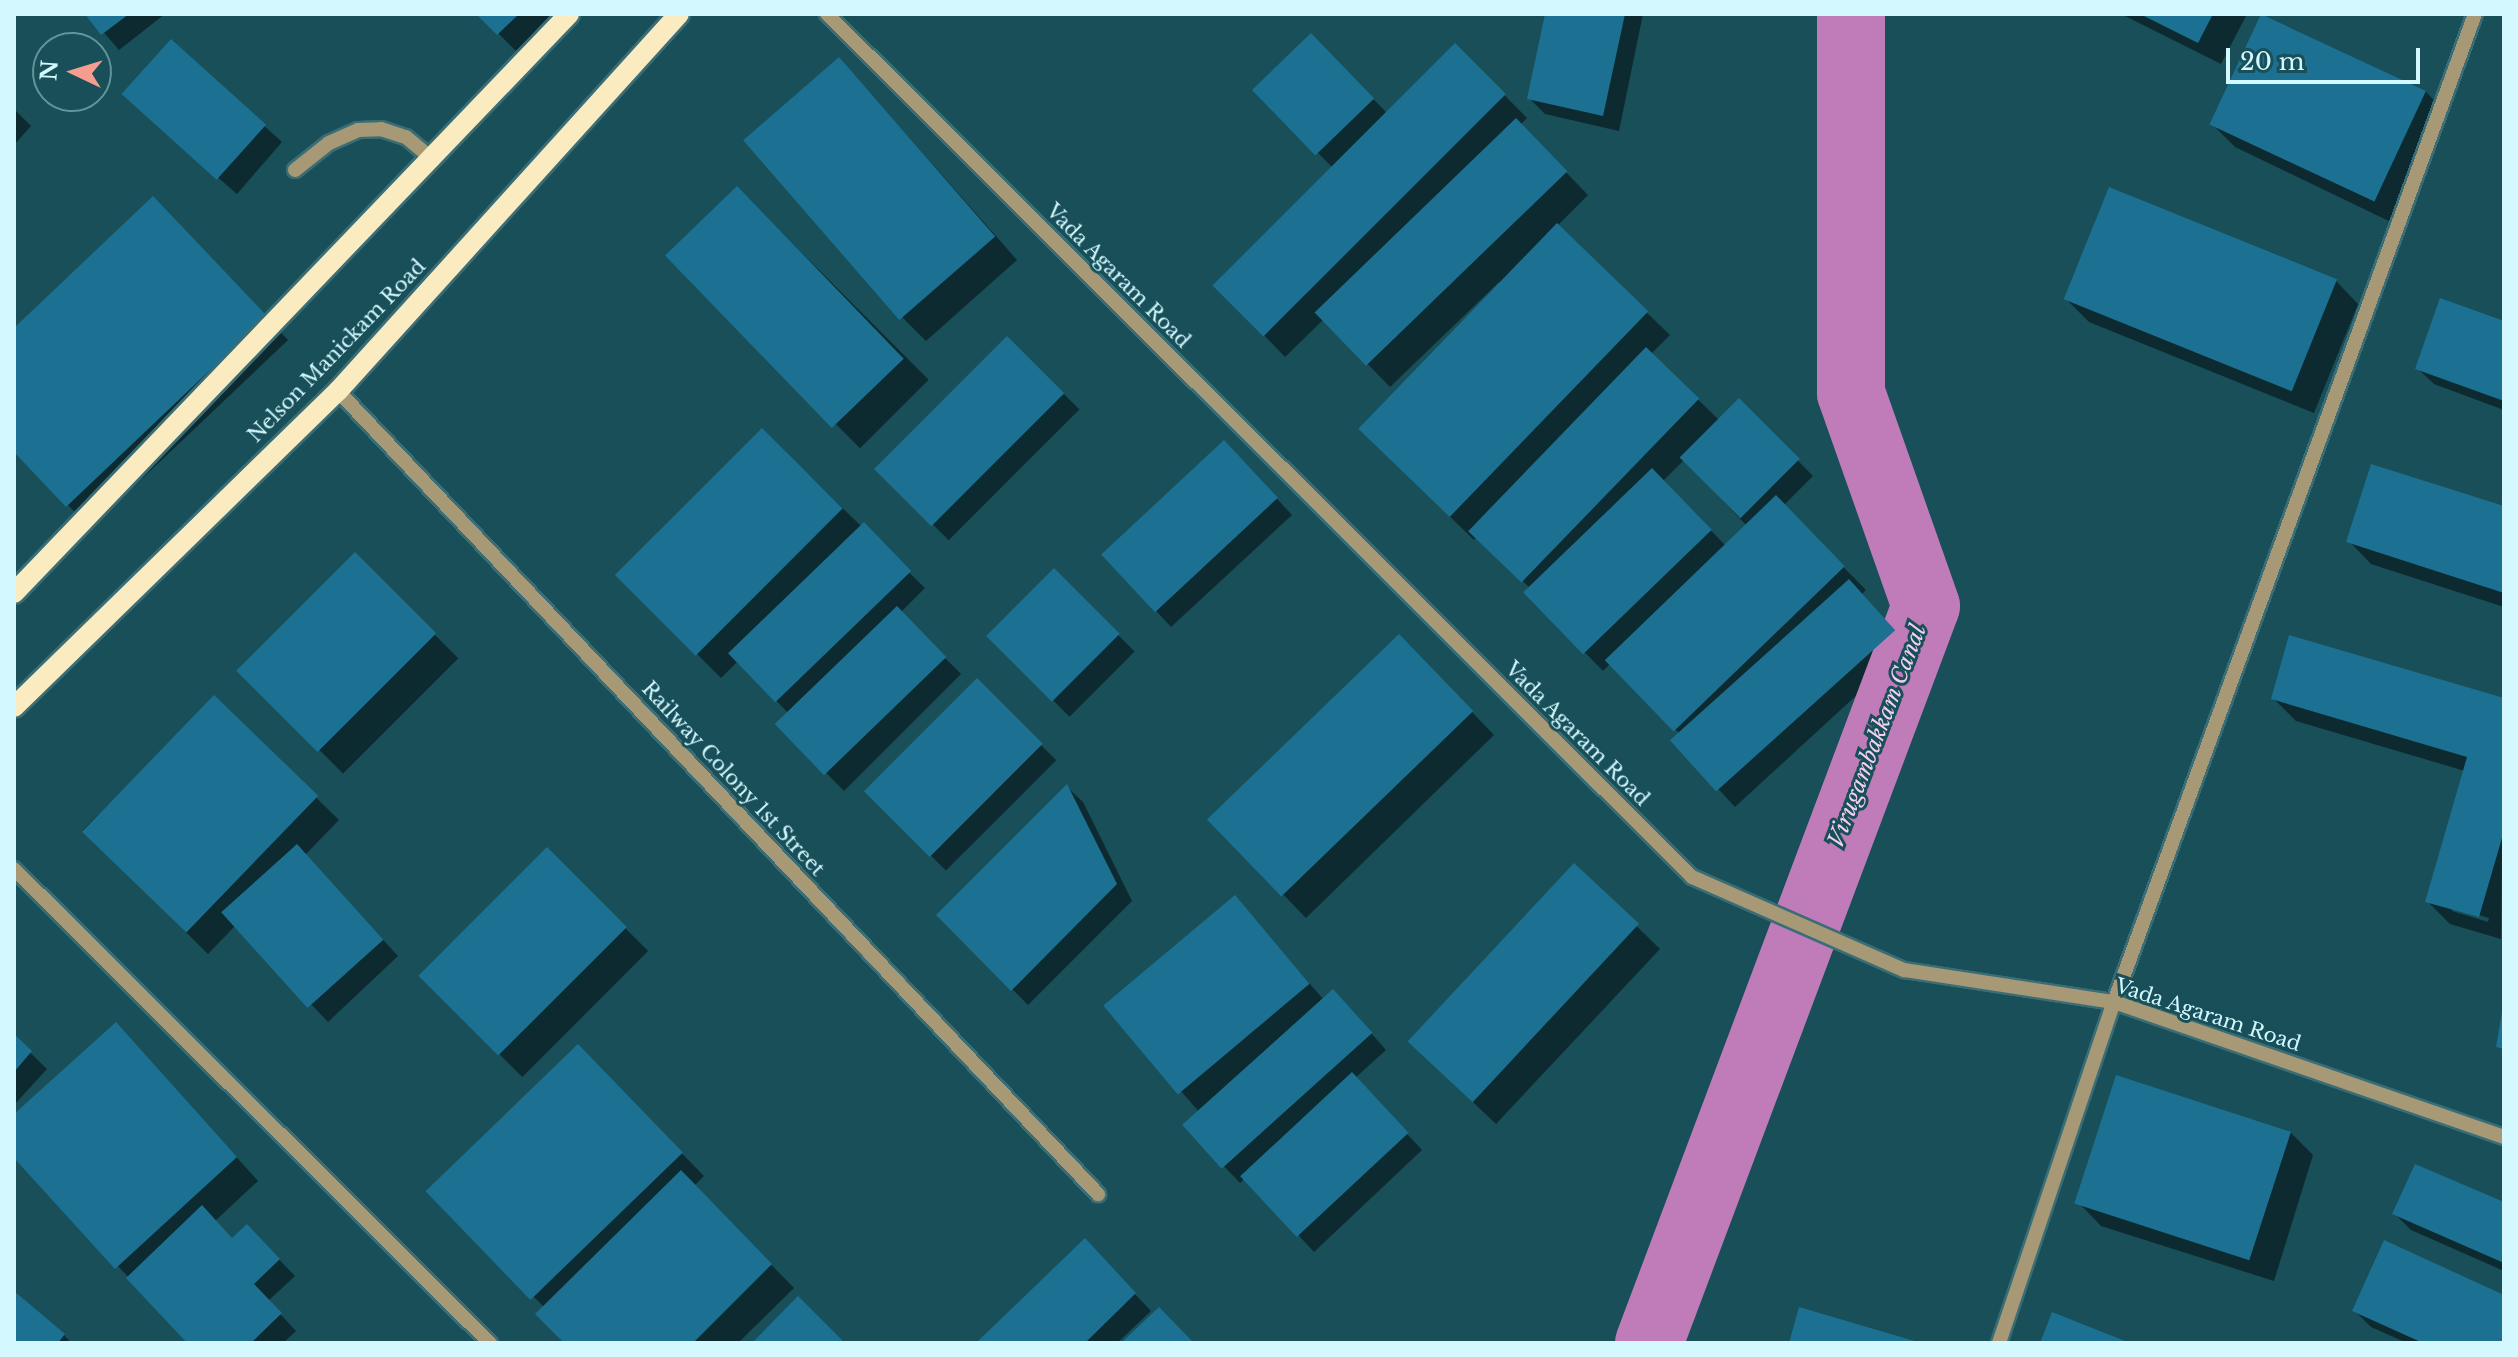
<!DOCTYPE html>
<html>
<head>
<meta charset="utf-8">
<style>
	body { margin:0 }
	#map { position:relative; width:2518px; height:1357px; overflow:hidden; background:#184f58; font-family:"Libre Baskerville",serif }
	div>[style] { position:absolute }
	.shadow>* { inset:0; background:#0007; transform-origin:0 0 }
	.canal>* { height:68px; margin:-34px; padding:0 34px; transform-origin:34px; border-radius:34px; background:#bf7cb9 }
	.building>* { inset:0; background:#1c7192; transform-origin:0 0 }
	.roads { filter:drop-shadow(2px 0 #3a6d76) drop-shadow(-2px 0 #3a6d76) drop-shadow(0 2px #3a6d76) drop-shadow(0 -2px #3a6d76) }
	.minor>* { height:14px; margin:-7px; padding:0 7px; transform-origin:7px; border-radius:7px; background:#a79975 }
	.major>* { height:20px; margin:-10px; padding:0 10px; transform-origin:10px; border-radius:10px; background:#fbebc0 }
	span { translate:-50% -50%; white-space:nowrap; text-align:center; line-height:1.15; -webkit-text-stroke:6px #184f58; paint-order:stroke }
	.street-label { font-size:20px; color:#d3f8ff }
	.water-label { font-size:22px; color:#f4d0f0; font-style:italic }
	.frame { position:absolute; inset:0; border:16px solid #d3f8ff; pointer-events:none }
	.north { position:absolute; left:32px; top:32px; width:80px; height:80px; box-sizing:border-box; background:#184f58; border:2px solid #63939b; border-radius:50%; rotate:274deg; font-size:22px; font-weight:700; line-height:32px; text-align:center; color:#d3f8ff }
	.north::after { content:''; display:block; margin:auto; width:28px; height:36px; background:#f59d8e; clip-path:polygon(50% 0,100% 100%,50% 72%,0 100%) }
	.scale { position:absolute; left:2226px; top:48px; width:194px; height:36px; box-sizing:border-box; border:4px solid #d3f8ff; border-top:0; padding-left:10px; font-size:24px; line-height:28px; white-space:nowrap; color:#d3f8ff; -webkit-text-stroke:6px #184f58; paint-order:stroke }
</style>
</head>
<body>
<div id="map">
	<div class="shadow">
		<div style="clip-path:polygon(88px 14px,165px 14px,119px 50px)"></div>
		<div style="clip-path:polygon(479px 14px,575px 14px,527px 62px)"></div>
		<div style="clip-path:polygon(1547px 14px,1643px 14px,1619px 131px,1545px 114px,1529px 98px)"></div>
		<div style="clip-path:polygon(2121px 14px,2247px 14px,2221px 64px)"></div>
		<div style="clip-path:polygon(2263px 15px,2425px 91px,2448px 114px,2395px 224px,2235px 147px,2212px 124px)"></div>
		<div style="clip-path:polygon(evenodd,1311px 36px,1387px 113px,1455px 45px,1527px 118px,1520px 125px,1588px 195px,1557px 226px,1670px 335px,1651px 354px,1719px 420px,1739px 401px,1813px 476px,1783px 506px,1866px 590px,1862px 594px,1909px 647px,1735px 807px,1675px 742px,1682px 736px,1611px 663px,1603px 671px,1528px 594px,1532px 590px,1477px 537px,1474px 540px,1362px 431px,1501px 284px,1499px 282px,1390px 387px,1324px 319px,1285px 357px,1263px 334px,1332px 167px,1261px 96px,1311px 36px,1684px 460px,1747px 526px,1726px 546px,1663px 481px,1684px 460px)"></div>
		<div style="clip-path:polygon(171px 42px,282px 142px,237px 194px,140px 110px)"></div>
		<div style="clip-path:polygon(861px 83px,1017px 260px,926px 341px,903px 318px)"></div>
		<div style="clip-path:polygon(14px 109px,31px 126px,14px 145px)"></div>
		<div style="left:737px;top:188px;width:271px;height:97px;rotate:45deg"></div>
		<div style="clip-path:polygon(176px 222px,288px 340px,90px 528px,14px 449px,14px 331px)"></div>
		<div style="clip-path:polygon(2336px 281px,2358px 304px,2314px 413px,2089px 322px,2066px 299px)"></div>
		<div style="clip-path:polygon(2504px 323px,2504px 410px,2434px 384px,2417px 368px)"></div>
		<div style="left:1008px;top:338px;width:101px;height:185px;rotate:45deg"></div>
		<div style="clip-path:polygon(762px 430px,925px 588px,900px 613px,961px 674px,844px 791px,780px 726px,790px 715px,738px 661px,721px 678px,619px 576px)"></div>
		<div style="clip-path:polygon(1240px 459px,1292px 515px,1171px 627px,1103px 553px)"></div>
		<div style="clip-path:polygon(2504px 509px,2504px 607px,2371px 564px,2349px 541px)"></div>
		<div style="left:355px;top:555px;width:146px;height:163px;rotate:45deg"></div>
		<div style="left:1054px;top:571px;width:114px;height:92px;rotate:45deg"></div>
		<div style="clip-path:polygon(1421px 659px,1494px 735px,1306px 918px,1211px 820px)"></div>
		<div style="left:977px;top:681px;width:112px;height:156px;rotate:45deg"></div>
		<div style="clip-path:polygon(214px 698px,339px 820px,305px 855px,398px 956px,328px 1022px,236px 925px,208px 954px,83px 830px)"></div>
		<div style="clip-path:polygon(evenodd,2273px 698px,2504px 700px,2501px 939px,2450px 924px,2427px 901px,2465px 771px,2296px 721px,2273px 698px,2452px 907px,2489px 918px,2488px 922px,2452px 911px,2452px 907px)"></div>
		<div style="clip-path:polygon(1067px 787px,1083px 802px,1132px 901px,1028px 1005px,939px 915px)"></div>
		<div style="left:547px;top:850px;width:143px;height:178px;rotate:45deg"></div>
		<div style="clip-path:polygon(1575px 866px,1660px 949px,1496px 1124px,1434px 1065px)"></div>
		<div style="clip-path:polygon(1235px 898px,1324px 1000px,1349px 1008px,1386px 1050px,1355px 1078px,1422px 1150px,1314px 1252px,1245px 1178px,1240px 1183px,1186px 1126px,1200px 1113px,1108px 1007px)"></div>
		<div style="clip-path:polygon(116px 1024px,258px 1181px,215px 1221px,233px 1240px,263px 1243px,295px 1276px,268px 1301px,296px 1331px,283px 1343px,190px 1343px,14px 1155px,14px 1117px)"></div>
		<div style="clip-path:polygon(14px 1037px,47px 1069px,14px 1105px)"></div>
		<div style="clip-path:polygon(578px 1047px,704px 1176px,694px 1186px,794px 1288px,738px 1343px,566px 1343px,545px 1308px,431px 1194px)"></div>
		<div style="clip-path:polygon(2290px 1132px,2313px 1155px,2274px 1281px,2101px 1226px,2079px 1203px)"></div>
		<div style="clip-path:polygon(2504px 1205px,2504px 1271px,2411px 1230px,2395px 1214px)"></div>
		<div style="clip-path:polygon(1100px 1257px,1151px 1311px,1117px 1343px,979px 1343px)"></div>
		<div style="clip-path:polygon(14px 1294px,64px 1335px,71px 1343px,14px 1343px)"></div>
		<div style="clip-path:polygon(2504px 1297px,2504px 1343px,2407px 1343px,2371px 1327px,2355px 1311px)"></div>
	</div>
	<div class="canal">
		<div style="left:1649px;top:1343px;width:787px;rotate:-69.4deg"></div>
		<div style="left:1926px;top:606px;width:226px;rotate:-109.4deg"></div>
		<div style="left:1851px;top:393px;width:379px;rotate:-90deg"></div>
	</div>
	<div class="building">
		<div style="clip-path:polygon(85px 14px,129px 14px,101px 35px)"></div>
		<div style="clip-path:polygon(476px 14px,519px 14px,497px 35px)"></div>
		<div style="clip-path:polygon(1545px 14px,1625px 14px,1603px 116px,1527px 99px)"></div>
		<div style="clip-path:polygon(2140px 14px,2213px 14px,2198px 43px)"></div>
		<div style="left:2261px;top:14px;width:182px;height:122px;rotate:25deg"></div>
		<div style="left:1311px;top:33px;width:91px;height:82px;rotate:46deg"></div>
		<div style="left:171px;top:39px;width:128px;height:74px;rotate:42deg"></div>
		<div style="left:1455px;top:43px;width:72px;height:343px;rotate:45deg"></div>
		<div style="left:839px;top:57px;width:238px;height:127px;rotate:49deg"></div>
		<div style="left:1516px;top:118px;width:74px;height:280px;rotate:46deg"></div>
		<div style="left:737px;top:186px;width:240px;height:100px;rotate:46deg"></div>
		<div style="left:2109px;top:187px;width:246px;height:121px;rotate:22deg"></div>
		<div style="clip-path:polygon(153px 196px,267px 316px,66px 507px,14px 452px,14px 328px)"></div>
		<div style="left:1557px;top:223px;width:127px;height:286px;rotate:44deg"></div>
		<div style="clip-path:polygon(2440px 298px,2504px 321px,2504px 401px,2415px 369px)"></div>
		<div style="left:1007px;top:336px;width:81px;height:188px;rotate:45deg"></div>
		<div style="left:1646px;top:347px;width:74px;height:256px;rotate:44deg"></div>
		<div style="left:1739px;top:398px;width:86px;height:84px;rotate:45deg"></div>
		<div style="left:762px;top:428px;width:114px;height:208px;rotate:45deg"></div>
		<div style="left:1224px;top:440px;width:79px;height:168px;rotate:47deg"></div>
		<div style="clip-path:polygon(2371px 464px,2504px 506px,2504px 593px,2346px 542px)"></div>
		<div style="left:1652px;top:468px;width:86px;height:179px;rotate:46deg"></div>
		<div style="left:1776px;top:495px;width:99px;height:238px;rotate:46deg"></div>
		<div style="left:864px;top:522px;width:68px;height:189px;rotate:46deg"></div>
		<div style="left:355px;top:552px;width:115px;height:168px;rotate:45deg"></div>
		<div style="left:1054px;top:568px;width:93px;height:96px;rotate:45deg"></div>
		<div style="left:1849px;top:579px;width:69px;height:241px;rotate:48deg"></div>
		<div style="left:897px;top:606px;width:71px;height:170px;rotate:46deg"></div>
		<div style="left:1399px;top:634px;width:107px;height:267px;rotate:46deg"></div>
		<div style="clip-path:polygon(2289px 635px,2504px 698px,2504px 831px,2479px 917px,2425px 902px,2467px 757px,2271px 699px)"></div>
		<div style="left:977px;top:678px;width:93px;height:160px;rotate:45deg"></div>
		<div style="left:214px;top:695px;width:145px;height:190px;rotate:44deg"></div>
		<div style="clip-path:polygon(1067px 784px,1117px 884px,1011px 991px,936px 915px)"></div>
		<div style="left:297px;top:844px;width:129px;height:102px;rotate:48deg"></div>
		<div style="left:547px;top:847px;width:113px;height:182px;rotate:45deg"></div>
		<div style="left:1574px;top:863px;width:89px;height:244px;rotate:43deg"></div>
		<div style="left:1235px;top:895px;width:116px;height:172px;rotate:50deg"></div>
		<div style="left:1333px;top:989px;width:59px;height:203px;rotate:48deg"></div>
		<div style="clip-path:polygon(2502px 1012px,2504px 1012px,2504px 1049px,2496px 1047px)"></div>
		<div style="clip-path:polygon(116px 1022px,237px 1157px,115px 1269px,14px 1158px,14px 1114px)"></div>
		<div style="clip-path:polygon(14px 1034px,32px 1051px,14px 1072px)"></div>
		<div style="left:578px;top:1044px;width:151px;height:212px;rotate:46deg"></div>
		<div style="left:1352px;top:1072px;width:83px;height:153px;rotate:47deg"></div>
		<div style="left:2116px;top:1075px;width:184px;height:135px;rotate:18deg"></div>
		<div style="clip-path:polygon(2415px 1164px,2504px 1202px,2504px 1263px,2392px 1214px)"></div>
		<div style="clip-path:polygon(681px 1170px,772px 1264px,693px 1343px,564px 1343px,535px 1314px)"></div>
		<div style="clip-path:polygon(202px 1205px,232px 1238px,247px 1224px,280px 1259px,254px 1284px,282px 1313px,251px 1343px,187px 1343px,126px 1278px)"></div>
		<div style="clip-path:polygon(1085px 1238px,1136px 1293px,1085px 1343px,976px 1343px)"></div>
		<div style="clip-path:polygon(2384px 1240px,2504px 1295px,2504px 1343px,2423px 1343px,2352px 1311px)"></div>
		<div style="clip-path:polygon(14px 1291px,65px 1334px,58px 1343px,14px 1343px)"></div>
		<div style="clip-path:polygon(798px 1296px,845px 1343px,752px 1343px)"></div>
		<div style="clip-path:polygon(1159px 1307px,1194px 1343px,1121px 1343px)"></div>
		<div style="clip-path:polygon(1799px 1307px,1918px 1342px,1918px 1343px,1789px 1343px)"></div>
		<div style="clip-path:polygon(2052px 1312px,2130px 1343px,2040px 1343px)"></div>
	</div>
	<div class="roads">
		<div class="minor">
			<div style="left:827px;top:14px;width:1222px;rotate:44.93deg"></div>
			<div style="left:1692px;top:877px;width:232px;rotate:23.7deg"></div>
			<div style="left:1904px;top:970px;width:212px;rotate:8.7deg"></div>
			<div style="left:2114px;top:1002px;width:413px;rotate:19.1deg"></div>
			<div style="left:295px;top:170px;width:43px;rotate:-38.5deg"></div>
			<div style="left:329px;top:143px;width:32px;rotate:-24deg"></div>
			<div style="left:358px;top:130px;width:23px;rotate:-2deg"></div>
			<div style="left:381px;top:129px;width:26px;rotate:18deg"></div>
			<div style="left:406px;top:137px;width:34px;rotate:40deg"></div>
			<div style="left:338px;top:391px;width:1106px;rotate:46.58deg"></div>
			<div style="left:14px;top:869px;width:672px;rotate:44.88deg"></div>
			<div style="left:1999px;top:1343px;width:360px;rotate:-71.4deg"></div>
			<div style="left:2114px;top:1002px;width:1052px;rotate:-69.93deg"></div>
		</div>
		<div class="major">
			<div style="left:14px;top:593px;width:802px;rotate:-46.21deg"></div>
			<div style="left:14px;top:707px;width:453px;rotate:-44.3deg"></div>
			<div style="left:338px;top:391px;width:508px;rotate:-47.87deg"></div>
		</div>
	</div>
	<div class="street-label">
		<span style="left:1118px;top:276px;rotate:45deg">Vada Agaram Road</span>
		<span style="left:337px;top:351px;rotate:-46deg">Nelson Manickam Road</span>
		<span style="left:1577px;top:734px;rotate:45deg">Vada Agaram Road</span>
		<span style="left:733px;top:779px;rotate:47deg">Railway Colony 1st Street</span>
		<span style="left:2208px;top:1015px;rotate:18deg">Vada Agaram Road</span>
	</div>
	<div class="water-label">
		<span style="left:1877px;top:736px;rotate:-69deg">Virugambakkam Canal</span>
	</div>
	<div class="frame"></div>
	<div class="north">N</div>
	<div class="scale">20 m</div>
</div>
</body>
</html>
